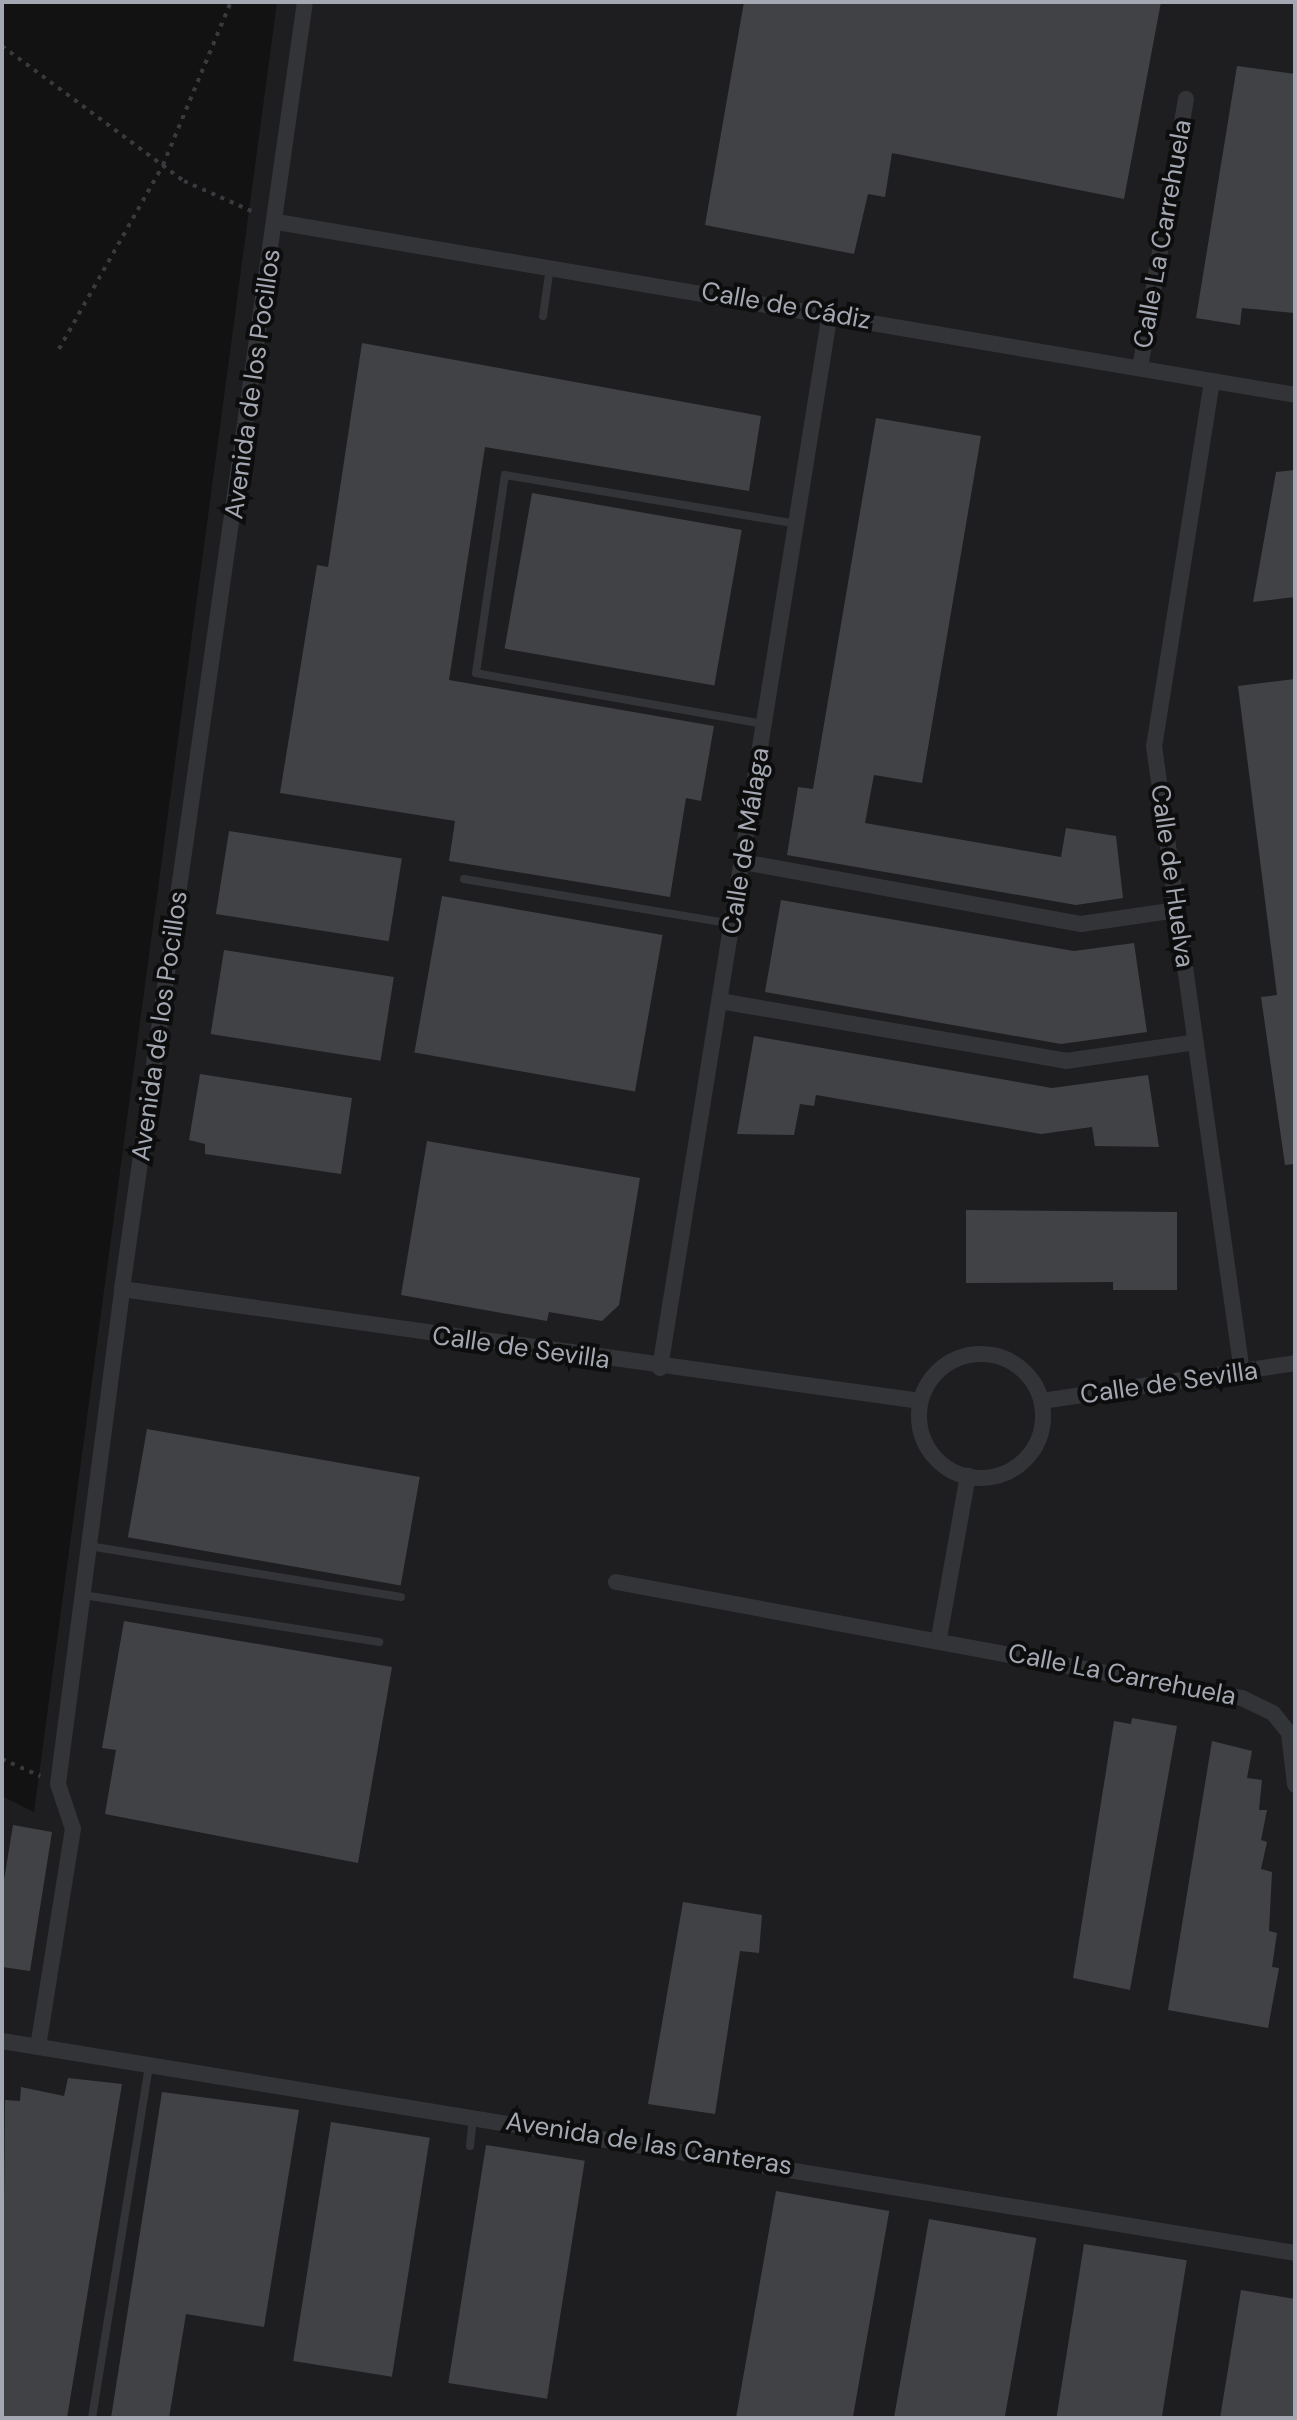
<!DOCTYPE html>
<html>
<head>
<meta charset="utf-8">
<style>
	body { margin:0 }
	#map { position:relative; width:1297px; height:2420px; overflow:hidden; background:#121213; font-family:"DM Sans",sans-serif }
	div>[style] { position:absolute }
	.built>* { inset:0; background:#1e1e20 }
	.building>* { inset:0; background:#414246; transform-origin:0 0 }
	.path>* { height:4px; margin-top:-2px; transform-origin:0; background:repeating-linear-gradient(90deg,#393a3e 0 4px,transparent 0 10px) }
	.service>* { height:8px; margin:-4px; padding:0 4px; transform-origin:4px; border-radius:4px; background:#333438 }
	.minor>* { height:16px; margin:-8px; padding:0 8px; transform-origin:8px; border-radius:8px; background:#333438 }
	.minor>.ring { margin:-8px; padding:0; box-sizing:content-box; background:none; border:16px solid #333438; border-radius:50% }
	span { translate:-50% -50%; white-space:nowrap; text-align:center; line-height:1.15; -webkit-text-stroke:8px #0d0d0e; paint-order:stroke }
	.street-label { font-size:26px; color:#a4a8b2 }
	.frame { position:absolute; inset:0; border:4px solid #a4a8b2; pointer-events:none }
</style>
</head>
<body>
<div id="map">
	<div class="built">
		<div style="clip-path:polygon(277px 2px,1295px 2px,1295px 2418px,2px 2418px,2px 1796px,34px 1812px)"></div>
	</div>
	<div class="building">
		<div style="clip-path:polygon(744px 2px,1161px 2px,1124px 199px,892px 153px,885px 197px,868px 194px,854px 254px,705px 225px)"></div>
		<div style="clip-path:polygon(1237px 66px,1295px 74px,1295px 313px,1242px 308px,1240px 325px,1196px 318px)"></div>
		<div style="clip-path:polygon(362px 343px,761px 416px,749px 491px,485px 447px,449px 680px,714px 726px,701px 801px,686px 798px,670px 897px,449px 861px,455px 821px,280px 793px,317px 565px,328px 567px)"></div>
		<div style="clip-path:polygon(876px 418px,981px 436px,922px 783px,874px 775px,865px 823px,1061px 857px,1066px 828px,1116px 836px,1123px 898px,1076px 905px,787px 855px,798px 787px,813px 789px)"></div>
		<div style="clip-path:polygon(1295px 470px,1295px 597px,1253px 602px,1276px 472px)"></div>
		<div style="left:532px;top:493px;width:213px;height:158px;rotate:10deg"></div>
		<div style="clip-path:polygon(1295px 679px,1295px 1164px,1285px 1165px,1261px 997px,1277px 995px,1238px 686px)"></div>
		<div style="left:229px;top:831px;width:175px;height:84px;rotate:9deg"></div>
		<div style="left:442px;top:896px;width:224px;height:159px;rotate:10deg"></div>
		<div style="clip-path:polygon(781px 900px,1074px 951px,1134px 943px,1147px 1032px,1061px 1044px,765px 992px)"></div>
		<div style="left:224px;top:950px;width:172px;height:85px;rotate:9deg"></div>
		<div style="clip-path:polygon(754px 1036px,1052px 1088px,1148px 1075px,1159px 1147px,1095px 1146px,1092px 1127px,1041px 1134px,816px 1095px,814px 1106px,800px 1104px,794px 1135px,737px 1134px)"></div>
		<div style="clip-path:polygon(200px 1074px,352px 1098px,341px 1174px,205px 1154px,205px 1144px,189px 1140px)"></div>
		<div style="clip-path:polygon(427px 1141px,640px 1178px,619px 1305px,602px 1321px,549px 1312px,547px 1321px,401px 1295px)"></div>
		<div style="clip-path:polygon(966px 1210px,1177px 1212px,1177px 1290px,1113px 1290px,1113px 1282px,966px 1283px)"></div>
		<div style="left:147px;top:1429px;width:277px;height:110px;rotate:10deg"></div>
		<div style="clip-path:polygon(124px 1621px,392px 1667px,358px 1863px,105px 1814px,116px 1750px,102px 1748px)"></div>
		<div style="clip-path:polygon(1132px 1718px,1177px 1726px,1130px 1990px,1073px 1978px,1114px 1721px,1131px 1724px)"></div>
		<div style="clip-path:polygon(1212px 1741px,1252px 1751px,1247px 1778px,1262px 1780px,1259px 1810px,1267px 1810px,1261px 1840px,1267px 1842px,1261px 1869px,1272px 1872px,1269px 1931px,1277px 1933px,1272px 1967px,1279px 1968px,1268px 2028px,1168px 2010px)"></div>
		<div style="clip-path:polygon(13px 1825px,52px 1832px,30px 1971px,2px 1967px,2px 1892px)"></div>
		<div style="clip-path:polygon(683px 1902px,762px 1915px,759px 1953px,740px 1951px,715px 2114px,648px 2104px)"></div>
		<div style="clip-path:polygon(68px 2078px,122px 2084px,67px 2418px,2px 2418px,5px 2100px,20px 2101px,21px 2087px,64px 2096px)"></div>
		<div style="clip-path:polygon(162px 2092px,299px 2110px,264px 2327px,186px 2314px,169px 2418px,111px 2418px)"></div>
		<div style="left:331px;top:2122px;width:100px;height:242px;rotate:9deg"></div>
		<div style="left:486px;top:2145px;width:100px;height:241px;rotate:9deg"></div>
		<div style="left:776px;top:2191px;width:115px;height:230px;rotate:10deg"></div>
		<div style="left:929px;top:2219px;width:109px;height:202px;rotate:10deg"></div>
		<div style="left:1084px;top:2244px;width:104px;height:176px;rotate:9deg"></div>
		<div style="clip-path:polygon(1241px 2290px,1295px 2299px,1295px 2418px,1220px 2418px)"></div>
	</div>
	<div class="path">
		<div style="left:2px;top:46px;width:227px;rotate:36.6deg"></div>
		<div style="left:184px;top:181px;width:79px;rotate:24deg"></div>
		<div style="left:59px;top:349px;width:211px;rotate:-60.5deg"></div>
		<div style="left:163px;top:165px;width:177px;rotate:-67.4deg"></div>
		<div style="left:2px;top:1759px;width:42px;rotate:24.1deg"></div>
	</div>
	<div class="service">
		<div style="left:543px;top:316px;width:49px;rotate:-81.9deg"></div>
		<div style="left:764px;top:724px;width:292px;rotate:-170deg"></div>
		<div style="left:476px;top:673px;width:200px;rotate:-81.7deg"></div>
		<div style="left:505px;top:475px;width:296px;rotate:9.5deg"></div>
		<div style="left:464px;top:879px;width:272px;rotate:9.5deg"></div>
		<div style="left:89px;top:1546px;width:316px;rotate:9.3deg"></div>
		<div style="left:83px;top:1595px;width:300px;rotate:9deg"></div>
		<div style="left:470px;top:2146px;width:27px;rotate:-84deg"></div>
		<div style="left:92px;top:2418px;width:357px;rotate:-80.8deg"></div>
	</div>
	<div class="minor">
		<div style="left:277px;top:222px;width:1033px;rotate:9.64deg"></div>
		<div style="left:1140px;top:368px;width:273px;rotate:-80.3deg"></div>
		<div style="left:1212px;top:381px;width:370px;rotate:99deg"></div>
		<div style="left:1154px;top:746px;width:632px;rotate:82deg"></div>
		<div style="left:743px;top:862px;width:344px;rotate:10.4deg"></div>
		<div style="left:1081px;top:924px;width:97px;rotate:-8.3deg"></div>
		<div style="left:720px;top:1001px;width:351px;rotate:9.8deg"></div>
		<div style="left:1066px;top:1061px;width:131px;rotate:-8.3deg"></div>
		<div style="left:122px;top:1289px;width:806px;rotate:7.99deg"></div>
		<div class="ring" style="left:919px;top:1354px;width:108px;height:108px"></div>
		<div style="left:660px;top:1368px;width:1069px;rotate:-80.85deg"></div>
		<div style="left:1042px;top:1401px;width:256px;rotate:-8.5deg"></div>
		<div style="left:616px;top:1582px;width:637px;rotate:10.5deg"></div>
		<div style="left:1242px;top:1698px;width:34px;rotate:26deg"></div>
		<div style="left:1273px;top:1713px;width:26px;rotate:51deg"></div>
		<div style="left:1289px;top:1733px;width:52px;rotate:83.4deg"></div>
		<div style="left:939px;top:1638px;width:165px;rotate:-79.9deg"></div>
		<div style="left:2px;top:2041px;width:1310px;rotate:9.31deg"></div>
		<div style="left:38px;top:2047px;width:221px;rotate:-80.9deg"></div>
		<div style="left:73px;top:1829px;width:47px;rotate:-108.4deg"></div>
		<div style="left:58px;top:1784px;width:499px;rotate:-82.6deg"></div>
		<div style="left:122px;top:1289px;width:1300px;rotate:-81.91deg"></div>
	</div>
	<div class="street-label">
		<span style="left:1163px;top:234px;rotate:-80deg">Calle La Carrehuela</span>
		<span style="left:786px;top:306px;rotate:10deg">Calle de Cádiz</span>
		<span style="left:253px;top:384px;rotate:-82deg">Avenida de los Pocillos</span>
		<span style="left:746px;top:841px;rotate:-81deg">Calle de Málaga</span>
		<span style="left:1172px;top:876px;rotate:82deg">Calle de Huelva</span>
		<span style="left:160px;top:1026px;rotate:-82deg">Avenida de los Pocillos</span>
		<span style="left:521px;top:1348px;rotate:8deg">Calle de Sevilla</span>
		<span style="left:1169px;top:1383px;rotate:-8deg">Calle de Sevilla</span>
		<span style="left:1122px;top:1675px;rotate:11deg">Calle La Carrehuela</span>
		<span style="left:649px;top:2144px;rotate:9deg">Avenida de las Canteras</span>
	</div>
	<div class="frame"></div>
</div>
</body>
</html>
